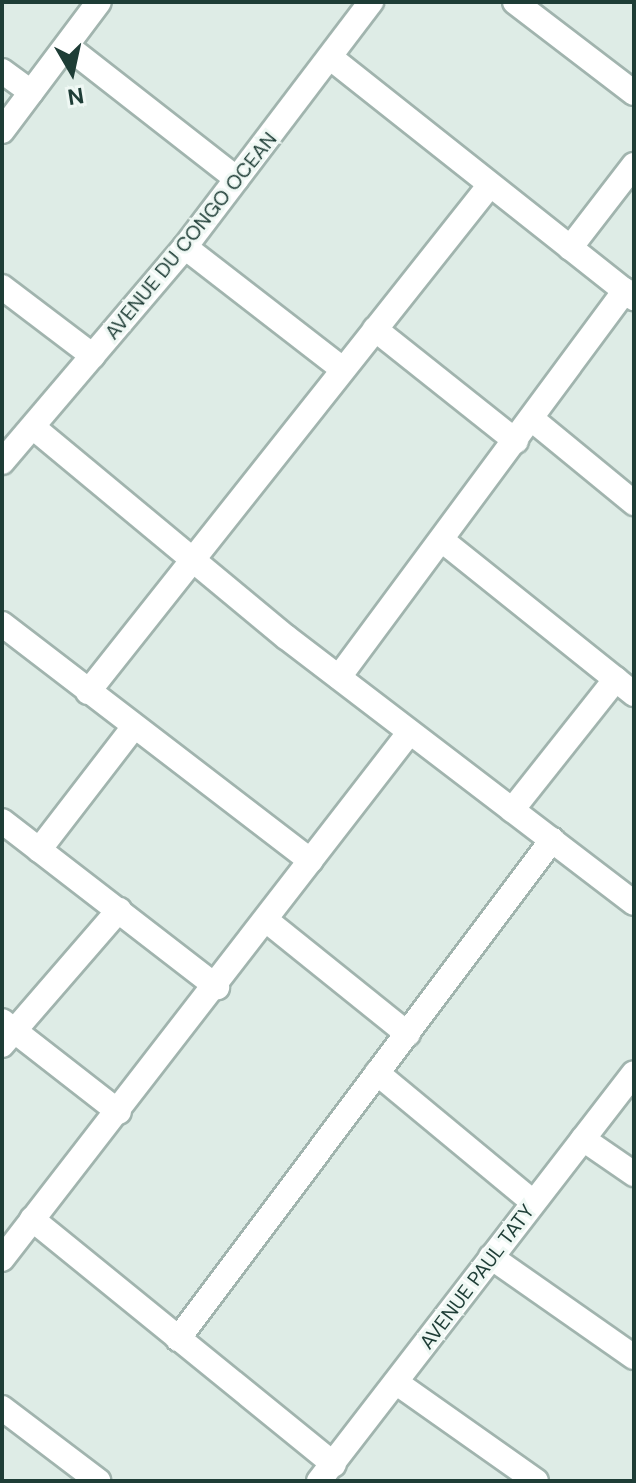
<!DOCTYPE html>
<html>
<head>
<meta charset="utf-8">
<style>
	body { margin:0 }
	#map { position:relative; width:636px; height:1483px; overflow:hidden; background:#deece6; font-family:"DM Sans",sans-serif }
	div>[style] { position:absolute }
	.roads { filter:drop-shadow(2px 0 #a1b4ae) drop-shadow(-2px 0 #a1b4ae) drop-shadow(0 2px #a1b4ae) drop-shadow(0 -2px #a1b4ae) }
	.street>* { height:24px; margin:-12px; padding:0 12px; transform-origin:12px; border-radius:12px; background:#fff }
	span { translate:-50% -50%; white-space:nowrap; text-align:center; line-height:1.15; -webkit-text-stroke:6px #eff8f4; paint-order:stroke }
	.street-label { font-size:20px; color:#1e3d36 }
	.frame { position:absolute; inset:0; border:4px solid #1e3d36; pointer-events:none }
	.north { position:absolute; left:32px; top:32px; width:80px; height:80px; -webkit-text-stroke:6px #eff8f4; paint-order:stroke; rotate:171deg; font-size:22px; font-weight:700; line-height:32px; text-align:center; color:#1e3d36 }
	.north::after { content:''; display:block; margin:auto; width:28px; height:36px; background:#1e3d36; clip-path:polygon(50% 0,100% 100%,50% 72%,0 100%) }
</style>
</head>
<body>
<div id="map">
	<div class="roads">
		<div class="street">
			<div style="left:515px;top:2px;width:150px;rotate:37.4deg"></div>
			<div style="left:68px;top:47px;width:214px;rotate:38deg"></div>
			<div style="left:331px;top:58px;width:387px;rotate:38.4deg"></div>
			<div style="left:2px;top:71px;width:36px;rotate:36deg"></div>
			<div style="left:2px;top:131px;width:161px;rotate:-53.1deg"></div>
			<div style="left:185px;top:247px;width:199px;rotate:37.8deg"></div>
			<div style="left:570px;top:248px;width:105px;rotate:-52.4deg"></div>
			<div style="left:2px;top:287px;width:114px;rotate:37.2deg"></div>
			<div style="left:375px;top:329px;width:180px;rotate:38.5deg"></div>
			<div style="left:533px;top:420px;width:131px;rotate:39.4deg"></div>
			<div style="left:34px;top:428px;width:327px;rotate:39.7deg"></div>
			<div style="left:286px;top:637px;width:438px;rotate:37.4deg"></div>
			<div style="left:2px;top:462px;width:282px;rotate:-49.6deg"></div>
			<div style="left:185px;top:247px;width:308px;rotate:-52.8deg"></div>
			<div style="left:443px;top:541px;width:245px;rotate:38.7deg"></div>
			<div style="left:2px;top:624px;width:389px;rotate:37.5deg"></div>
			<div style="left:339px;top:677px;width:481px;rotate:-53.5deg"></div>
			<div style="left:88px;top:692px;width:646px;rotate:-51.6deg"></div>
			<div style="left:512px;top:810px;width:167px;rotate:-51.6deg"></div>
			<div style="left:2px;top:821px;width:272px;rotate:37.7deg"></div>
			<div style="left:39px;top:850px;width:154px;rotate:-52.4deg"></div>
			<div style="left:266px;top:920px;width:182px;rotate:38.8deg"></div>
			<div style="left:2px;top:1021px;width:148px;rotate:37.9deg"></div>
			<div style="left:2px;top:1045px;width:179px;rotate:-49.1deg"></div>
			<div style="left:377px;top:1073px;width:202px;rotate:39.6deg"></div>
			<div style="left:583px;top:1139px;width:62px;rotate:34.5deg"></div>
			<div style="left:32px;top:1219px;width:389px;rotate:39.1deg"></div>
			<div style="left:491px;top:1257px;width:174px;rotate:35deg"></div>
			<div style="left:2px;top:1259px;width:665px;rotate:-52.27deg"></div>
			<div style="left:178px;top:1339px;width:624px;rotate:-53.15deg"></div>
			<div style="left:397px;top:1383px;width:170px;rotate:35.2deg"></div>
			<div style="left:2px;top:1408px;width:121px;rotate:37.2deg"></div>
			<div style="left:319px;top:1481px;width:515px;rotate:-52.33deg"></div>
		</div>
	</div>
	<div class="street-label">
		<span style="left:191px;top:236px;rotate:-51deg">AVENUE DU CONGO OCEAN</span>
		<span style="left:477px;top:1277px;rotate:-53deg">AVENUE PAUL TATY</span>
	</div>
	<div class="frame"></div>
	<div class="north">N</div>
</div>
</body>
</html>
